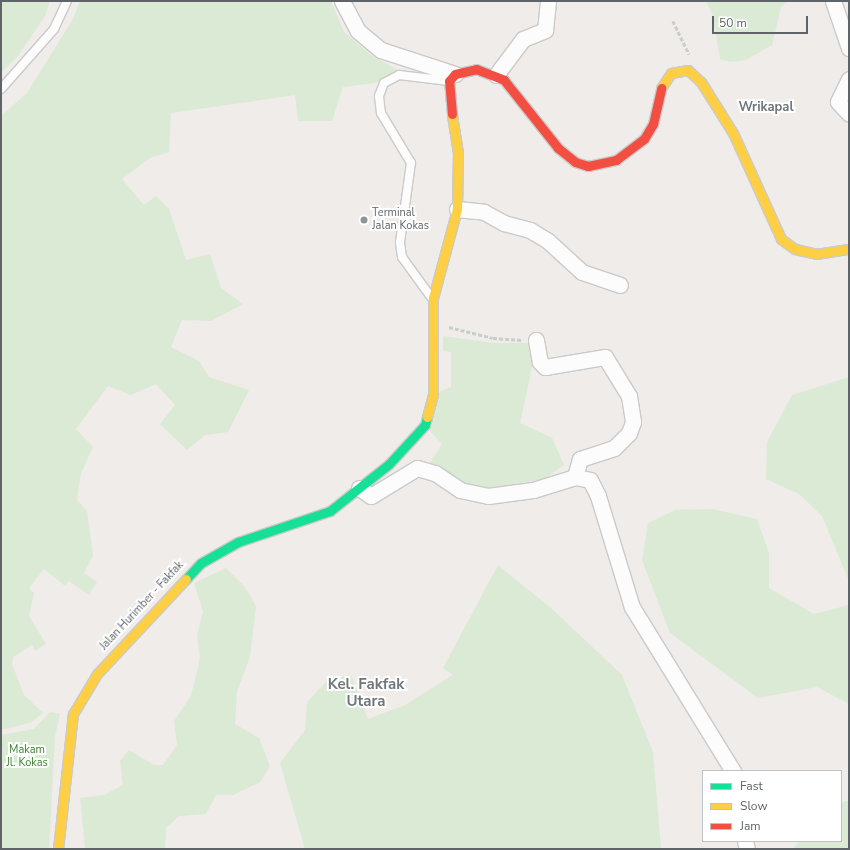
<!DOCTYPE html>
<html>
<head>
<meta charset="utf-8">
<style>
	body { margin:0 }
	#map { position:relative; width:850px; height:850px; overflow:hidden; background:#efece9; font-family:"Nunito Sans",sans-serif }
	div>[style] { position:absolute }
	.green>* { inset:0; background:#dbead4 }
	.path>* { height:2.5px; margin-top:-1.25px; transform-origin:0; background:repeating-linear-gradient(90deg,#c8ceca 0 4px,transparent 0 6px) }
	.roads { filter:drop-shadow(1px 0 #cacaca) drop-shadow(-1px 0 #cacaca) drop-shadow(0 1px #cacaca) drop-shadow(0 -1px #cacaca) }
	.lane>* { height:8px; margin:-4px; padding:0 4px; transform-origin:4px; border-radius:4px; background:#fdfcfc }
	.street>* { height:15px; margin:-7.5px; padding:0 7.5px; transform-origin:7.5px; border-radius:7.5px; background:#fdfcfc }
	.fast>* { height:9px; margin:-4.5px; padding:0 4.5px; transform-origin:4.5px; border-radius:4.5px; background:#16e098 }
	.slow>* { height:9px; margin:-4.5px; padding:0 4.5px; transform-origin:4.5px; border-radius:4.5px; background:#ffcf43 }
	.jam>* { height:9px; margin:-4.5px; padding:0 4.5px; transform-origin:4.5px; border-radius:4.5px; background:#f24e42 }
	.dots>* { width:11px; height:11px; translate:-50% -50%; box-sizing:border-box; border:2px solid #fff; border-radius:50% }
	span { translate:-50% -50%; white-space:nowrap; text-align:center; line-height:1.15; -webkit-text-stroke:4px #fff; paint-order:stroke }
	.poi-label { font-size:11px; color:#5e6468 }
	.left { translate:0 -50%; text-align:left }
	.street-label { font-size:11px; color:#5e6468 }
	.park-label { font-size:11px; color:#3c8331 }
	.quarter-label { font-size:13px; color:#6f767a; font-weight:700 }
	.district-label { font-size:15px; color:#6f767a; font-weight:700 }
	.frame { position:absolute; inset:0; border:2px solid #5e6468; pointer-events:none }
	.legend { position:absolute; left:702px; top:770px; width:140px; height:72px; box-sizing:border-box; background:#fff; border:1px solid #bfc1c3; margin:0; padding:5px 7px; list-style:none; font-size:12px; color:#5e6468 }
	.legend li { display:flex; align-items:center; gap:8px; height:20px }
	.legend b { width:20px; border:1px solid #bfc1c3 }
	.scale { position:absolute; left:712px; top:16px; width:96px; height:18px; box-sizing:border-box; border:2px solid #5e6468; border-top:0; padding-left:5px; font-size:12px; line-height:14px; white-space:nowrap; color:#5e6468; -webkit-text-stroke:3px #fff; paint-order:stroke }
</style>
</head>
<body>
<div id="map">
	<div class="green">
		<div style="clip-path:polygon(1px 1px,50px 1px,45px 16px,18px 56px,1px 73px)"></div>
		<div style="clip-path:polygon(80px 1px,331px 1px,344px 32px,371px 55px,401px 72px,375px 83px,343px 87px,332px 121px,298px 121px,295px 95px,171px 113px,169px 152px,150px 158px,122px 179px,144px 205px,156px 196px,169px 209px,186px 260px,210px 254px,221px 288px,243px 304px,211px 321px,182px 320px,171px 347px,199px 361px,209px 377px,249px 390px,228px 432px,205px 435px,187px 450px,160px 424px,175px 405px,156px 384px,131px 395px,108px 386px,76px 429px,93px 447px,81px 473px,77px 500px,87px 511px,93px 556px,84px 573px,97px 582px,89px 595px,69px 581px,65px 586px,44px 569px,29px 588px,34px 593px,29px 616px,46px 644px,35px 651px,32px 645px,13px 657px,12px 664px,24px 695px,43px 713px,30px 723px,1px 730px,1px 116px,27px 93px,73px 19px)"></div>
		<div style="clip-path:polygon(706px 1px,787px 1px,781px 7px,772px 45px,746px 60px,730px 62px,720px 59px,713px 16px)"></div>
		<div style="clip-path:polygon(443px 336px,494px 343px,532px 343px,533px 363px,520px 423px,552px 438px,564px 465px,544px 479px,493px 488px,463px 484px,430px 463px,442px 444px,430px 431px,441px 391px,451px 387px,451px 352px,443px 351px)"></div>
		<div style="clip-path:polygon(849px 377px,849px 581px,822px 516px,799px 494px,766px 479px,767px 442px,792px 395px)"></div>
		<div style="clip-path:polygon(712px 509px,757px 519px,769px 553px,769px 588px,814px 614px,849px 605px,849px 704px,817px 687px,758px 698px,670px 633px,642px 560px,648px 523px,675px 510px)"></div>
		<div style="clip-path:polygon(498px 565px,552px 609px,622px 675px,653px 752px,661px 849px,305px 849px,280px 763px,305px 730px,307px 702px,330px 678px,351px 675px,368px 719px,405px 705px,453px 675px,443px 668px)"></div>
		<div style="clip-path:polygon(226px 568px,245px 587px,256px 606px,250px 657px,237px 691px,235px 724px,259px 738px,270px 766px,260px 782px,233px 795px,216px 795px,206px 814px,179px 816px,166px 828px,165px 849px,85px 849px,80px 798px,104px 795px,123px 785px,120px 761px,129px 750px,154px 765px,163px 765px,177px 745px,174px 721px,191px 696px,200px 658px,197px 635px,203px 611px,194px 583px)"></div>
		<div style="clip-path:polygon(50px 712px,60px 714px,55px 736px,49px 849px,1px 849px,1px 735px,34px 729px)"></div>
		<div style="clip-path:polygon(849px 800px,849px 849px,793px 849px,799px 841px,841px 841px,841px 803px)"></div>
	</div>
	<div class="path">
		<div style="left:673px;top:21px;width:37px;rotate:64deg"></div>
		<div style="left:449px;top:327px;width:45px;rotate:14deg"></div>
		<div style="left:493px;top:338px;width:30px;rotate:4deg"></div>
	</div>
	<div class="roads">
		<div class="lane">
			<div style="left:1px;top:89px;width:80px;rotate:-48.5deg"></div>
			<div style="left:54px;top:29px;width:31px;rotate:-65deg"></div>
			<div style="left:431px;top:297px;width:49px;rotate:-125.9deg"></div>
			<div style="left:402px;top:257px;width:15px;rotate:-98deg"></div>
			<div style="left:400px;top:242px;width:80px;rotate:-82.1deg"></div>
			<div style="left:411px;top:163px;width:58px;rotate:-121deg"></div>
			<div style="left:381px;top:113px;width:17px;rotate:-97deg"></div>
			<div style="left:379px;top:96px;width:14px;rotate:-69deg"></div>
			<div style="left:384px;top:83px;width:17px;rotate:-28deg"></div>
			<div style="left:399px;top:75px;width:50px;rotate:6.8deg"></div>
		</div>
		<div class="street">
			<div style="left:342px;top:1px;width:34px;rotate:62deg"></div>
			<div style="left:358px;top:31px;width:30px;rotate:40deg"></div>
			<div style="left:381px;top:50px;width:78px;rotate:18deg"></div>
			<div style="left:833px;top:1px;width:50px;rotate:71.2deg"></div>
			<div style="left:496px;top:75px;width:45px;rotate:-53.1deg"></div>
			<div style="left:523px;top:39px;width:24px;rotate:-22deg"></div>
			<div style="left:545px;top:30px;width:29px;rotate:-84deg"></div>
			<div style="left:849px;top:79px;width:25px;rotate:116deg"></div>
			<div style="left:838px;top:102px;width:16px;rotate:47deg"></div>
			<div style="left:457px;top:209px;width:27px;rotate:6deg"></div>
			<div style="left:484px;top:212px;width:23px;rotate:29deg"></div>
			<div style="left:504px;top:223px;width:27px;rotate:15deg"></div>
			<div style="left:530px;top:230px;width:21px;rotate:31deg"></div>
			<div style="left:548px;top:241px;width:46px;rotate:42.4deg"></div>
			<div style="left:582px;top:272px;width:40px;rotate:18.9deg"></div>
			<div style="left:536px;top:340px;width:22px;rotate:80deg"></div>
			<div style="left:540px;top:362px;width:7px;rotate:45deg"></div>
			<div style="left:545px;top:367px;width:61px;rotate:-9.5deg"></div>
			<div style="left:605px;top:357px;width:46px;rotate:58.4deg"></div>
			<div style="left:629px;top:396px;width:26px;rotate:81deg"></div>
			<div style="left:633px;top:422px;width:12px;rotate:110deg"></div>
			<div style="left:629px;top:433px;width:21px;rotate:135deg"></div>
			<div style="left:614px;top:448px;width:36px;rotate:162deg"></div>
			<div style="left:580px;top:459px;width:19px;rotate:106deg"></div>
			<div style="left:359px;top:488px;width:14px;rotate:34deg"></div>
			<div style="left:371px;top:496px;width:54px;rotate:-31.3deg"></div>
			<div style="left:417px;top:468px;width:19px;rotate:16deg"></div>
			<div style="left:435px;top:473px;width:30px;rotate:34deg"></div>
			<div style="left:460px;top:490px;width:29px;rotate:12deg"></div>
			<div style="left:488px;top:496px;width:45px;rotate:-7.6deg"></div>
			<div style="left:533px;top:490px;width:44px;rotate:-17.2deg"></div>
			<div style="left:575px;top:477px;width:15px;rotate:11deg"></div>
			<div style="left:590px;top:480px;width:18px;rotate:63deg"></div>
			<div style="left:598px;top:496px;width:116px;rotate:73deg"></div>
			<div style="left:632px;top:607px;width:193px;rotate:58.4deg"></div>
			<div style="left:745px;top:841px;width:8px;rotate:76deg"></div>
		</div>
		<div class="fast">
			<div style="left:186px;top:579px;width:22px;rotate:-47deg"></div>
			<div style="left:201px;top:563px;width:43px;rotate:-29.6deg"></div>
			<div style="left:238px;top:542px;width:97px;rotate:-18.6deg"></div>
			<div style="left:330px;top:511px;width:75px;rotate:-38.5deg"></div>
			<div style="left:389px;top:464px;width:53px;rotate:-47.3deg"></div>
			<div style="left:425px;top:425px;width:8px;rotate:-76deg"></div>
		</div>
		<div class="slow">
			<div style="left:661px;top:88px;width:18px;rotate:-56deg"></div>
			<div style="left:671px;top:73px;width:17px;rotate:-10deg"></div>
			<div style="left:688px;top:70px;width:18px;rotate:43deg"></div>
			<div style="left:701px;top:82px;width:60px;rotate:57.9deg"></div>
			<div style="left:733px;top:133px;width:116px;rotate:65.6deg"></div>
			<div style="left:781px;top:239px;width:17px;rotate:36deg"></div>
			<div style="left:795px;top:249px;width:22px;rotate:13deg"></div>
			<div style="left:816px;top:254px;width:33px;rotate:-9deg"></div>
			<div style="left:427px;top:417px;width:24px;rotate:-75deg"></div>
			<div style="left:433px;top:394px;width:96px;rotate:-90deg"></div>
			<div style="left:433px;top:298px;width:92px;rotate:-74.9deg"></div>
			<div style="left:457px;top:209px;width:56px;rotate:-89deg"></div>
			<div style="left:458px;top:153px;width:39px;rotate:-99deg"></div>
			<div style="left:58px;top:849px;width:136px;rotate:-83.7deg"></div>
			<div style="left:73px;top:714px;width:47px;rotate:-59deg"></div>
			<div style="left:97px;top:674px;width:130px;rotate:-46.9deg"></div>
		</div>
		<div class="jam">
			<div style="left:452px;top:114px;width:33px;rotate:-95deg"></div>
			<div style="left:449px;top:81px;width:9px;rotate:-49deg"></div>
			<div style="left:455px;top:74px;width:22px;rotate:-13deg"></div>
			<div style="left:476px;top:69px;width:30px;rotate:21deg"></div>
			<div style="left:504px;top:80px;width:87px;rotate:51.5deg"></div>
			<div style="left:558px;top:148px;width:22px;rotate:39deg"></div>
			<div style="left:575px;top:162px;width:14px;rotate:17deg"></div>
			<div style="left:588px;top:166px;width:29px;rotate:-12deg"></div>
			<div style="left:616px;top:160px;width:35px;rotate:-37deg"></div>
			<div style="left:644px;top:139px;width:17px;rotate:-59deg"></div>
			<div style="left:653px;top:124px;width:37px;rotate:-77deg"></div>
		</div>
	</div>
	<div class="dots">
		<div style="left:364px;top:220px;background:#919495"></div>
	</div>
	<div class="poi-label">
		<span class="left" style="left:372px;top:220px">Terminal<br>Jalan Kokas</span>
	</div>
	<div class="street-label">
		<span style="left:142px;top:606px;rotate:-47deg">Jalan Hurimber - Fakfak</span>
	</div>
	<div class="park-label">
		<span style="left:27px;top:757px">Makam<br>Jl. Kokas</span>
	</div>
	<div class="quarter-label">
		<span style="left:766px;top:107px">Wrikapal</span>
	</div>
	<div class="district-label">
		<span style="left:366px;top:693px">Kel. Fakfak<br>Utara</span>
	</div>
	<div class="frame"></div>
	<ul class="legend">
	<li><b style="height:5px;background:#16e098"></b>Fast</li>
	<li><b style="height:5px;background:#ffcf43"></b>Slow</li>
	<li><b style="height:5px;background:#f24e42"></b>Jam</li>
	</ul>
	<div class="scale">50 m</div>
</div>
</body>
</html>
